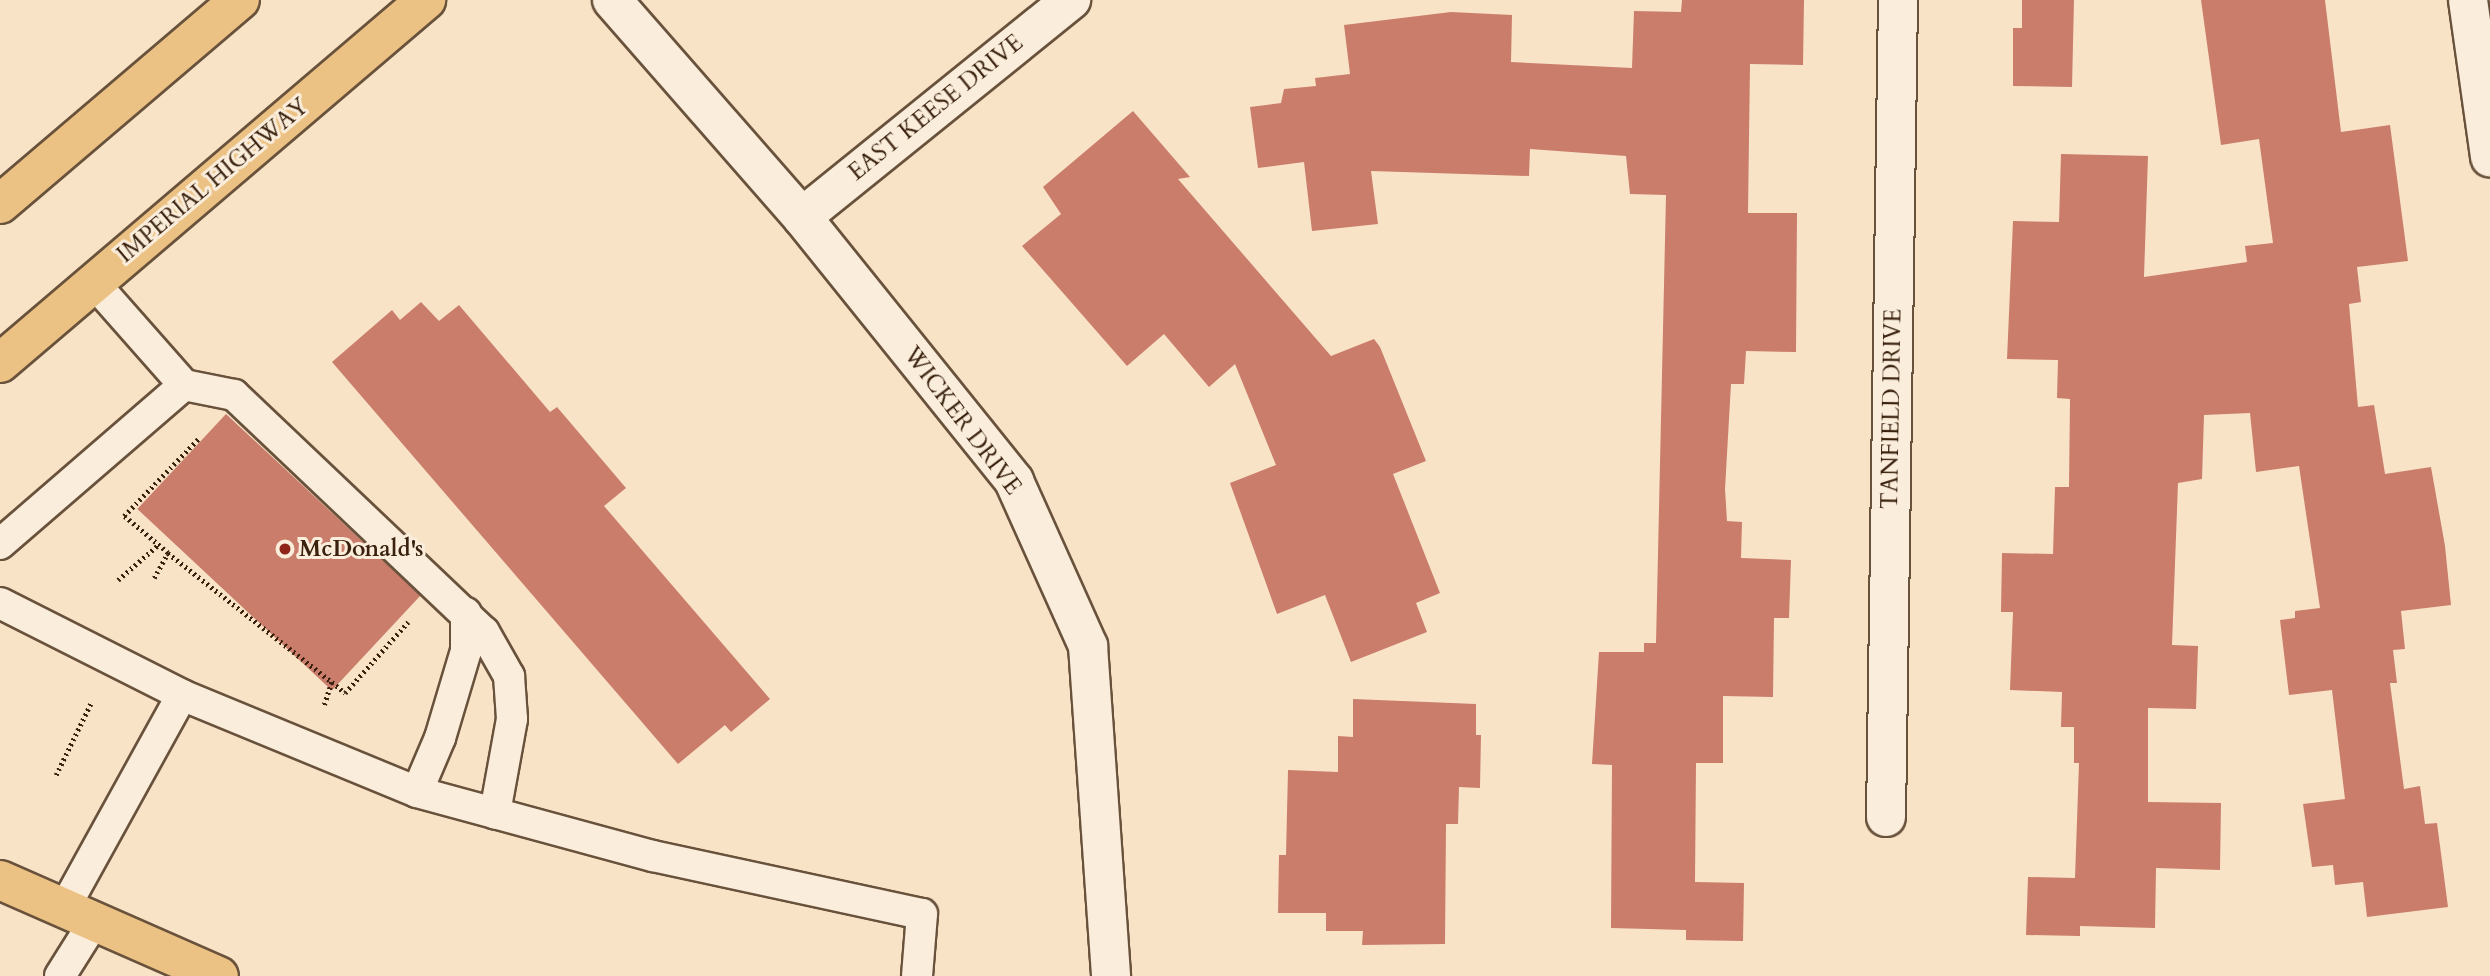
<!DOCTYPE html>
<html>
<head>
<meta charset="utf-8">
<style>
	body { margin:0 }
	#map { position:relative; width:2490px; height:976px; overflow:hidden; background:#f8e3c7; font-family:Cardo,serif }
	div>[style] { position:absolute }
	.building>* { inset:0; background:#ca7d6b; transform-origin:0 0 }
	.path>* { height:4.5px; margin-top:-2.25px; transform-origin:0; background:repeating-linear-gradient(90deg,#39210d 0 2px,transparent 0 5.5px) }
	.roads { filter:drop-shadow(2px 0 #69523c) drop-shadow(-2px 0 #69523c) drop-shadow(0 2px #69523c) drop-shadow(0 -2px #69523c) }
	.lane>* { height:30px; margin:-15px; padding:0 15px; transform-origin:15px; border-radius:15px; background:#faeddb }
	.street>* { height:38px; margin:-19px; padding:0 19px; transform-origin:19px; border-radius:19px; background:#faeddb }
	.primary>* { height:38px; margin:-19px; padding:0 19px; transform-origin:19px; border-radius:19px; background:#ecc284 }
	.dots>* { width:19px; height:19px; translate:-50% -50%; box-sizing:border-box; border:4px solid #faeddb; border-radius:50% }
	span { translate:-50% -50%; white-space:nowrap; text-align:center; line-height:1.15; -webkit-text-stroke:6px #faeddb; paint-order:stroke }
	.street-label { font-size:23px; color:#39210d }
	.poi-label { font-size:23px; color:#39210d; font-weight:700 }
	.left { translate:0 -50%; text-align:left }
</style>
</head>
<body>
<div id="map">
	<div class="building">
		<div style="clip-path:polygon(1682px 0,1804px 0,1803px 65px,1750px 64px,1748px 213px,1797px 213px,1796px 352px,1746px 351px,1744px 384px,1731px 384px,1725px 489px,1727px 521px,1742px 522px,1741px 558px,1791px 560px,1789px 618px,1774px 618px,1773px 697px,1723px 696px,1723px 763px,1696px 763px,1695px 882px,1744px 883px,1743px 941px,1686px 940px,1686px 930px,1611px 928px,1612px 765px,1592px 764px,1599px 652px,1644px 652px,1644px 643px,1656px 643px,1666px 195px,1630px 194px,1626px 156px,1530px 149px,1529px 176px,1371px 171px,1378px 224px,1312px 231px,1304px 162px,1258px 168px,1250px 107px,1281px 103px,1284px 89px,1316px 86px,1315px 78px,1350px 74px,1344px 25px,1451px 12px,1512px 15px,1511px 62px,1632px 68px,1634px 11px,1681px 12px)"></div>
		<div style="clip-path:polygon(2022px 0,2074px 0,2072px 87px,2013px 86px,2013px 28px,2022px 28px)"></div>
		<div style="clip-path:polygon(2201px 0,2325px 0,2341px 132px,2390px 125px,2408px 261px,2357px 267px,2361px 302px,2349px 304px,2358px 407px,2374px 405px,2385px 474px,2431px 467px,2445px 546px,2451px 605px,2401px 611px,2405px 649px,2393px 650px,2397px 683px,2390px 683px,2404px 789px,2420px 786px,2425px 824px,2437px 823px,2448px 907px,2367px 917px,2363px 882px,2335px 885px,2333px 865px,2312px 867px,2303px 804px,2345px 799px,2332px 690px,2289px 695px,2280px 620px,2295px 618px,2295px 611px,2320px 608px,2299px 466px,2256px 472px,2250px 413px,2204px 415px,2202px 479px,2178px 483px,2172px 645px,2198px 646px,2196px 709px,2148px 708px,2148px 802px,2221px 803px,2220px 870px,2156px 868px,2155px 928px,2080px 926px,2080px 936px,2026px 935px,2028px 877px,2075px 878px,2079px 763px,2074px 763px,2074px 727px,2061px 727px,2062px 692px,2010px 690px,2013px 612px,2001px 612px,2002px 553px,2053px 554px,2055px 487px,2069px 487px,2070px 399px,2057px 398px,2058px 360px,2007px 359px,2013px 221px,2059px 222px,2061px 154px,2148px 156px,2144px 277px,2247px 262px,2245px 246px,2273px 243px,2259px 139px,2221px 145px)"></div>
		<div style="clip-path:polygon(1133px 111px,1190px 177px,1178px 179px,1331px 356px,1374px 339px,1380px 347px,1426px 461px,1393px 474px,1440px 593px,1416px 603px,1427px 632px,1351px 662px,1325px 595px,1277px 614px,1230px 483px,1276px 465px,1235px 364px,1209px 387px,1164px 334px,1127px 366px,1022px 246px,1061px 214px,1043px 187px)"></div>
		<div style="clip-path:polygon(421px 302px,439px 321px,459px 305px,550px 412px,557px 407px,626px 488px,604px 506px,770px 699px,731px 732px,725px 725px,678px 764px,332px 362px,392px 310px,400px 320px)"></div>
		<div style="left:226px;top:414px;width:266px;height:130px;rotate:43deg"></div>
		<div style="clip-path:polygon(1353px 699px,1476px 704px,1476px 735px,1481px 735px,1480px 788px,1459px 787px,1458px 824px,1446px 824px,1445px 944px,1362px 945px,1363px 931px,1326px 931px,1326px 913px,1278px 913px,1279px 855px,1286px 855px,1288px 770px,1338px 772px,1338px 736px,1353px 737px)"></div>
	</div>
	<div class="path">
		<div style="left:168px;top:553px;width:57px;rotate:-139.9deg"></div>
		<div style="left:124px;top:516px;width:110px;rotate:-46.1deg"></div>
		<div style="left:154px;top:578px;width:29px;rotate:-61deg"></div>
		<div style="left:168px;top:553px;width:209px;rotate:38.2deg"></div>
		<div style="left:332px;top:682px;width:25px;rotate:108deg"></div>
		<div style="left:118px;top:580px;width:53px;rotate:-41.2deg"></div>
		<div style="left:332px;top:682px;width:17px;rotate:40deg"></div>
		<div style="left:345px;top:693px;width:95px;rotate:-48.4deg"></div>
		<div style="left:56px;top:775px;width:82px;rotate:-64.1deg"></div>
	</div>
	<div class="roads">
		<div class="lane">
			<div style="left:184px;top:385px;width:51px;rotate:11.3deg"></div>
			<div style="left:234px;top:395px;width:344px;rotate:43.5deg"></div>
			<div style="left:484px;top:632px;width:51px;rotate:60.4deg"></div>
			<div style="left:509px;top:676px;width:43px;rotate:86deg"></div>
			<div style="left:512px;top:719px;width:96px;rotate:100.3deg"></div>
			<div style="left:0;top:544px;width:243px;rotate:-40.8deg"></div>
			<div style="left:184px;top:385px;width:136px;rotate:-131.4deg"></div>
			<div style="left:0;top:603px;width:204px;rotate:26.8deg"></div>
			<div style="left:182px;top:695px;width:244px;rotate:118.9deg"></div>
			<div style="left:182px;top:695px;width:254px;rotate:22.4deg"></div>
			<div style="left:417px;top:792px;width:245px;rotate:15.2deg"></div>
			<div style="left:653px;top:856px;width:275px;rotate:12.2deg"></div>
			<div style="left:922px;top:914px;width:62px;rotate:94.6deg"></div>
			<div style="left:417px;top:792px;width:59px;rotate:-66.9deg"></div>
			<div style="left:440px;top:738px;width:91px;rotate:-73.4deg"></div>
			<div style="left:466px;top:651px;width:38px;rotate:-90deg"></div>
			<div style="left:60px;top:976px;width:64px;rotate:-57.8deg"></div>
		</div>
		<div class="street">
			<div style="left:612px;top:0;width:288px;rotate:48.8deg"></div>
			<div style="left:802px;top:217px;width:339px;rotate:51.2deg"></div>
			<div style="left:1014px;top:481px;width:181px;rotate:65.8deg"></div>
			<div style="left:1088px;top:646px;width:331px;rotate:86deg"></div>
			<div style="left:2468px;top:0;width:159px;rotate:82deg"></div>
			<div style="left:802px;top:217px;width:346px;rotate:-38.9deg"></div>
			<div style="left:1886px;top:817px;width:817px;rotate:-89.16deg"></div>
		</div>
		<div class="primary">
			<div style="left:0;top:204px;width:315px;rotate:-40.4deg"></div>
			<div style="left:0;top:363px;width:560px;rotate:-40.43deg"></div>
			<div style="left:0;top:880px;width:239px;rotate:23.7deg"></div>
		</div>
	</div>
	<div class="dots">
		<div style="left:285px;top:549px;background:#8f2418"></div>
	</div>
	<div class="street-label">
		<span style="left:936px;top:108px;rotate:-39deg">EAST KEESE DRIVE</span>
		<span style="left:213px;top:181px;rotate:-40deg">IMPERIAL HIGHWAY</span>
		<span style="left:1892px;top:409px;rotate:-89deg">TANFIELD DRIVE</span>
		<span style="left:962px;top:421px;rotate:53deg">WICKER DRIVE</span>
	</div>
	<div class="poi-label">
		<span class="left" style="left:299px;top:549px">McDonald's</span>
	</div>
</div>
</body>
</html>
